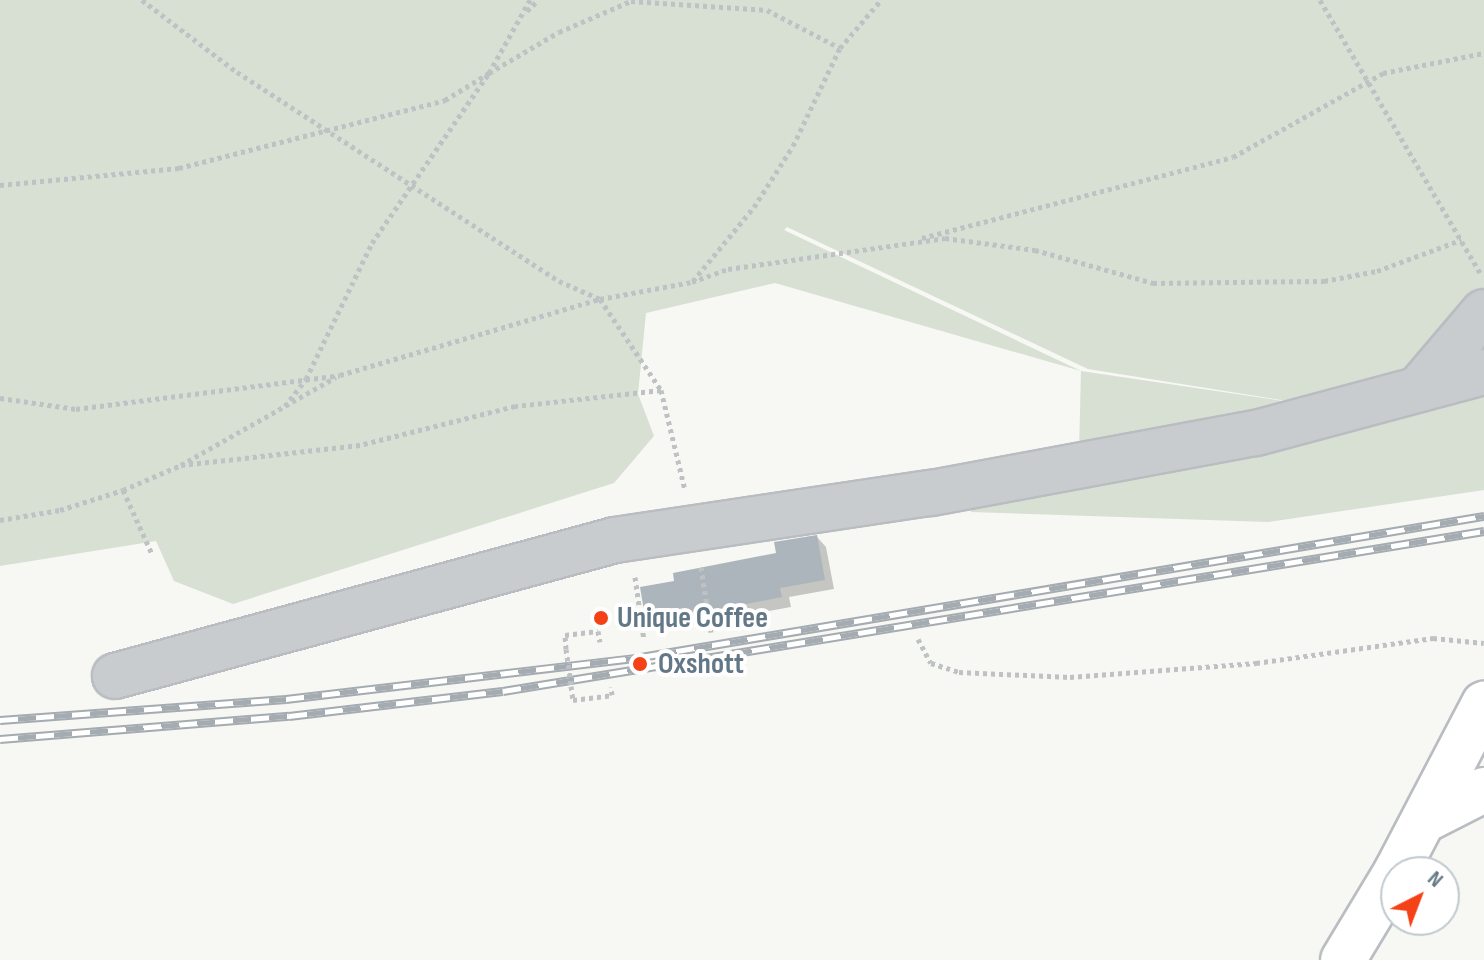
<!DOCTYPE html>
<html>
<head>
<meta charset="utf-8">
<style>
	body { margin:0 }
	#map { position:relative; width:1484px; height:960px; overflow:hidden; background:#f7f7f3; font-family:"Sofia Sans Condensed",sans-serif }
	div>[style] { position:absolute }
	.green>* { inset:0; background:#d8dfd3 }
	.shadow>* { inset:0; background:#0003 }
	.building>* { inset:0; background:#acb5bb }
	.path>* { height:5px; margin-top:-2.5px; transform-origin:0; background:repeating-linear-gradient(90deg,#bfc2c4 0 4px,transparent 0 8px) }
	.roads { filter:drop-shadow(2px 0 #b9bdc1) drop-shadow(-2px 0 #b9bdc1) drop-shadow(0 2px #b9bdc1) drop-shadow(0 -2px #b9bdc1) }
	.minor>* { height:44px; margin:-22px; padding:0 22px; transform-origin:22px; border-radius:22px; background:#c9cccf }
	.major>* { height:44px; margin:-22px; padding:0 22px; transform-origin:22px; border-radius:22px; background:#fff }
	.rail>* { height:9px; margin-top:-4.5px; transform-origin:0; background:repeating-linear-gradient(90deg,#fff 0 18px,#a4abb1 0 36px); box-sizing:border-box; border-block:2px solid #a4abb1 }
	.path-bridge>* { height:5px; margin-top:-2.5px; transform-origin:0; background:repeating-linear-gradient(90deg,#bfc2c4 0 4px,transparent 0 8px) }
	.dots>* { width:22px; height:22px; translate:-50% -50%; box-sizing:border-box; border:4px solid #fff; border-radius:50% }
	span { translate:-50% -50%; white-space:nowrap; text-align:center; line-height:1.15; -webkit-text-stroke:8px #fff; paint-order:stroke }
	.poi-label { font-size:30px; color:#637887; font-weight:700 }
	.left { translate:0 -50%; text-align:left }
	.north { position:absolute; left:1380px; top:856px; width:80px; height:80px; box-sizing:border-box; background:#fff; border:2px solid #c1c9cf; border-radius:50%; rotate:42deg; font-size:22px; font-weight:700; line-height:32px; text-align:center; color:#637887 }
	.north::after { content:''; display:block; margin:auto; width:28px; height:36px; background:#f44116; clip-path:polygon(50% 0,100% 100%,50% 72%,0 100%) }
</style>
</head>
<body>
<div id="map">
	<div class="green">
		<div style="clip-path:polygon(evenodd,0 0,1484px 0,1484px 490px,1268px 522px,971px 512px,978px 469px,1079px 452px,1081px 371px,775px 283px,646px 313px,638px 394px,654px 436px,614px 483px,233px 604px,174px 581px,156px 541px,0 566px,0 0,787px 227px,1088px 369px,1344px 410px,1081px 371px,784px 230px,787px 227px)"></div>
	</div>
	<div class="shadow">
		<div style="clip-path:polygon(817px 537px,826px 547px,834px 589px,789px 597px,791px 607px,693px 625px,688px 620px,657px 625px,647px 616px,676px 583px,779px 555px)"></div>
	</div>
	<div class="building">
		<div style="clip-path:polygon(817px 535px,825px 580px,780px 588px,782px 597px,682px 617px,679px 611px,645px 617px,640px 587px,674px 581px,673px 573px,776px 553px,774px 542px)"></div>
	</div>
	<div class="path">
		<div style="left:142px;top:0;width:119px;rotate:37.2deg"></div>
		<div style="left:237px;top:72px;width:384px;rotate:33deg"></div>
		<div style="left:559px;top:281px;width:45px;rotate:23.7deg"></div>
		<div style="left:600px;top:299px;width:110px;rotate:56.2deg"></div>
		<div style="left:661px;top:390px;width:147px;rotate:173.7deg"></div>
		<div style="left:515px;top:406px;width:160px;rotate:165.9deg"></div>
		<div style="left:360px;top:445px;width:180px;rotate:173.6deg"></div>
		<div style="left:1320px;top:0;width:318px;rotate:59.6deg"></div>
		<div style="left:527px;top:11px;width:16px;rotate:-45deg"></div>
		<div style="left:0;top:185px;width:180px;rotate:-5.4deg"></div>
		<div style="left:179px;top:168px;width:275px;rotate:-14.3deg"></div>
		<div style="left:445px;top:100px;width:52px;rotate:-31.5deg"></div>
		<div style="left:489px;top:73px;width:84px;rotate:-60.7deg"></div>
		<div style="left:922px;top:238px;width:321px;rotate:-14.6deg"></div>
		<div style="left:1233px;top:157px;width:172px;rotate:-29.2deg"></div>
		<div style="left:1383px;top:73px;width:103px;rotate:-11.2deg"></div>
		<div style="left:693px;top:281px;width:96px;rotate:-50.5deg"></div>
		<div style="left:754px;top:207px;width:72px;rotate:-57.4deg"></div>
		<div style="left:793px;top:146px;width:109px;rotate:-64.4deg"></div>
		<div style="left:840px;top:48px;width:63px;rotate:-49.5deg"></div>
		<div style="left:661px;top:390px;width:103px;rotate:76.5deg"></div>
		<div style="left:0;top:398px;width:77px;rotate:8.2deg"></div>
		<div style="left:76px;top:409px;width:266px;rotate:-7.3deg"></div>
		<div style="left:340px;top:375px;width:271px;rotate:-16.3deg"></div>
		<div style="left:600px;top:299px;width:94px;rotate:-10.5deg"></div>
		<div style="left:692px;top:282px;width:38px;rotate:-20deg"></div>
		<div style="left:728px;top:269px;width:219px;rotate:-8.1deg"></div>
		<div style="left:945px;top:238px;width:91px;rotate:7.6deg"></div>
		<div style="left:1035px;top:250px;width:123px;rotate:15.6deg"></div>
		<div style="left:1153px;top:283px;width:171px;rotate:-0.7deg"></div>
		<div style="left:1324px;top:281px;width:54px;rotate:-10.7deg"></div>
		<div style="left:1377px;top:271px;width:90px;rotate:-20.3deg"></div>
		<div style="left:285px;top:406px;width:34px;rotate:-52deg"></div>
		<div style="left:306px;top:379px;width:151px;rotate:-64.1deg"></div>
		<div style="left:372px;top:243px;width:206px;rotate:-55.5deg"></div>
		<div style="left:489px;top:73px;width:81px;rotate:-30.4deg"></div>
		<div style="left:559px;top:32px;width:78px;rotate:-23.3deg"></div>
		<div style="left:631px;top:1px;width:136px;rotate:3.8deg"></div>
		<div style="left:767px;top:10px;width:82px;rotate:27.5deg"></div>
		<div style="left:123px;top:490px;width:70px;rotate:65.6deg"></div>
		<div style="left:0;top:520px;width:61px;rotate:-9.5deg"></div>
		<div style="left:60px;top:510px;width:66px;rotate:-17.6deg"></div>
		<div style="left:123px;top:490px;width:63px;rotate:-23.3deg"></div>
		<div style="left:181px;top:465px;width:178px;rotate:-29.6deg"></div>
		<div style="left:701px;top:567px;width:66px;rotate:81.3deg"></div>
		<div style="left:635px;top:577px;width:64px;rotate:81.9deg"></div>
		<div style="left:918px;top:639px;width:27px;rotate:62deg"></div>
		<div style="left:931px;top:663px;width:29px;rotate:18deg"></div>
		<div style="left:959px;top:672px;width:111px;rotate:2.6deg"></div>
		<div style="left:1070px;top:677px;width:187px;rotate:-4.3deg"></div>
		<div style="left:1256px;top:663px;width:179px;rotate:-8deg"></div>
		<div style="left:1433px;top:638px;width:51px;rotate:5.6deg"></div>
		<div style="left:566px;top:649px;width:14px;rotate:-94deg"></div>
		<div style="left:565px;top:635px;width:33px;rotate:-7deg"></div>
		<div style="left:598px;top:631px;width:11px;rotate:80deg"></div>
		<div style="left:571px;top:686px;width:14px;rotate:82deg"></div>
		<div style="left:573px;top:700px;width:39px;rotate:-7deg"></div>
		<div style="left:612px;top:695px;width:8px;rotate:-97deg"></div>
	</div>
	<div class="roads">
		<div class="minor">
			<div style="left:1421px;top:386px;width:97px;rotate:-49.6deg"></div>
			<div style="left:115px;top:676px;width:518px;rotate:-15.22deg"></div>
			<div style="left:615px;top:540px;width:319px;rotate:-8.5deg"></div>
			<div style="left:931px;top:493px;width:330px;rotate:-10.5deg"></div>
			<div style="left:1256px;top:433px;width:236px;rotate:-15deg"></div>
		</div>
		<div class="major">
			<div style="left:1427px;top:819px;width:64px;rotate:-27deg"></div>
			<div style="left:1396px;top:872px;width:190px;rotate:-62.4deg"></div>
			<div style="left:1343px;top:960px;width:103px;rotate:-58.9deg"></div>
		</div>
	</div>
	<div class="rail">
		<div style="left:0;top:720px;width:287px;rotate:-4.2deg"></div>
		<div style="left:286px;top:699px;width:357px;rotate:-6.7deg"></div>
		<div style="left:641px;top:657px;width:855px;rotate:-9.5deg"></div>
		<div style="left:0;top:739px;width:290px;rotate:-4.6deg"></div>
		<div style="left:289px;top:716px;width:215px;rotate:-6.7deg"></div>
		<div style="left:503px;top:691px;width:994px;rotate:-9.26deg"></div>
	</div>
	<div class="path-bridge">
		<div style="left:566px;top:649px;width:37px;rotate:82deg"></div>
	</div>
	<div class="dots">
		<div style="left:601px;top:618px;background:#f44116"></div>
		<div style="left:640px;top:664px;background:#f44116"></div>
	</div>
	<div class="poi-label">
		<span class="left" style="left:617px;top:618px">Unique Coffee</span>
		<span class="left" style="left:658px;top:664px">Oxshott</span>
	</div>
	<div class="north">N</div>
</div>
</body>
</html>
